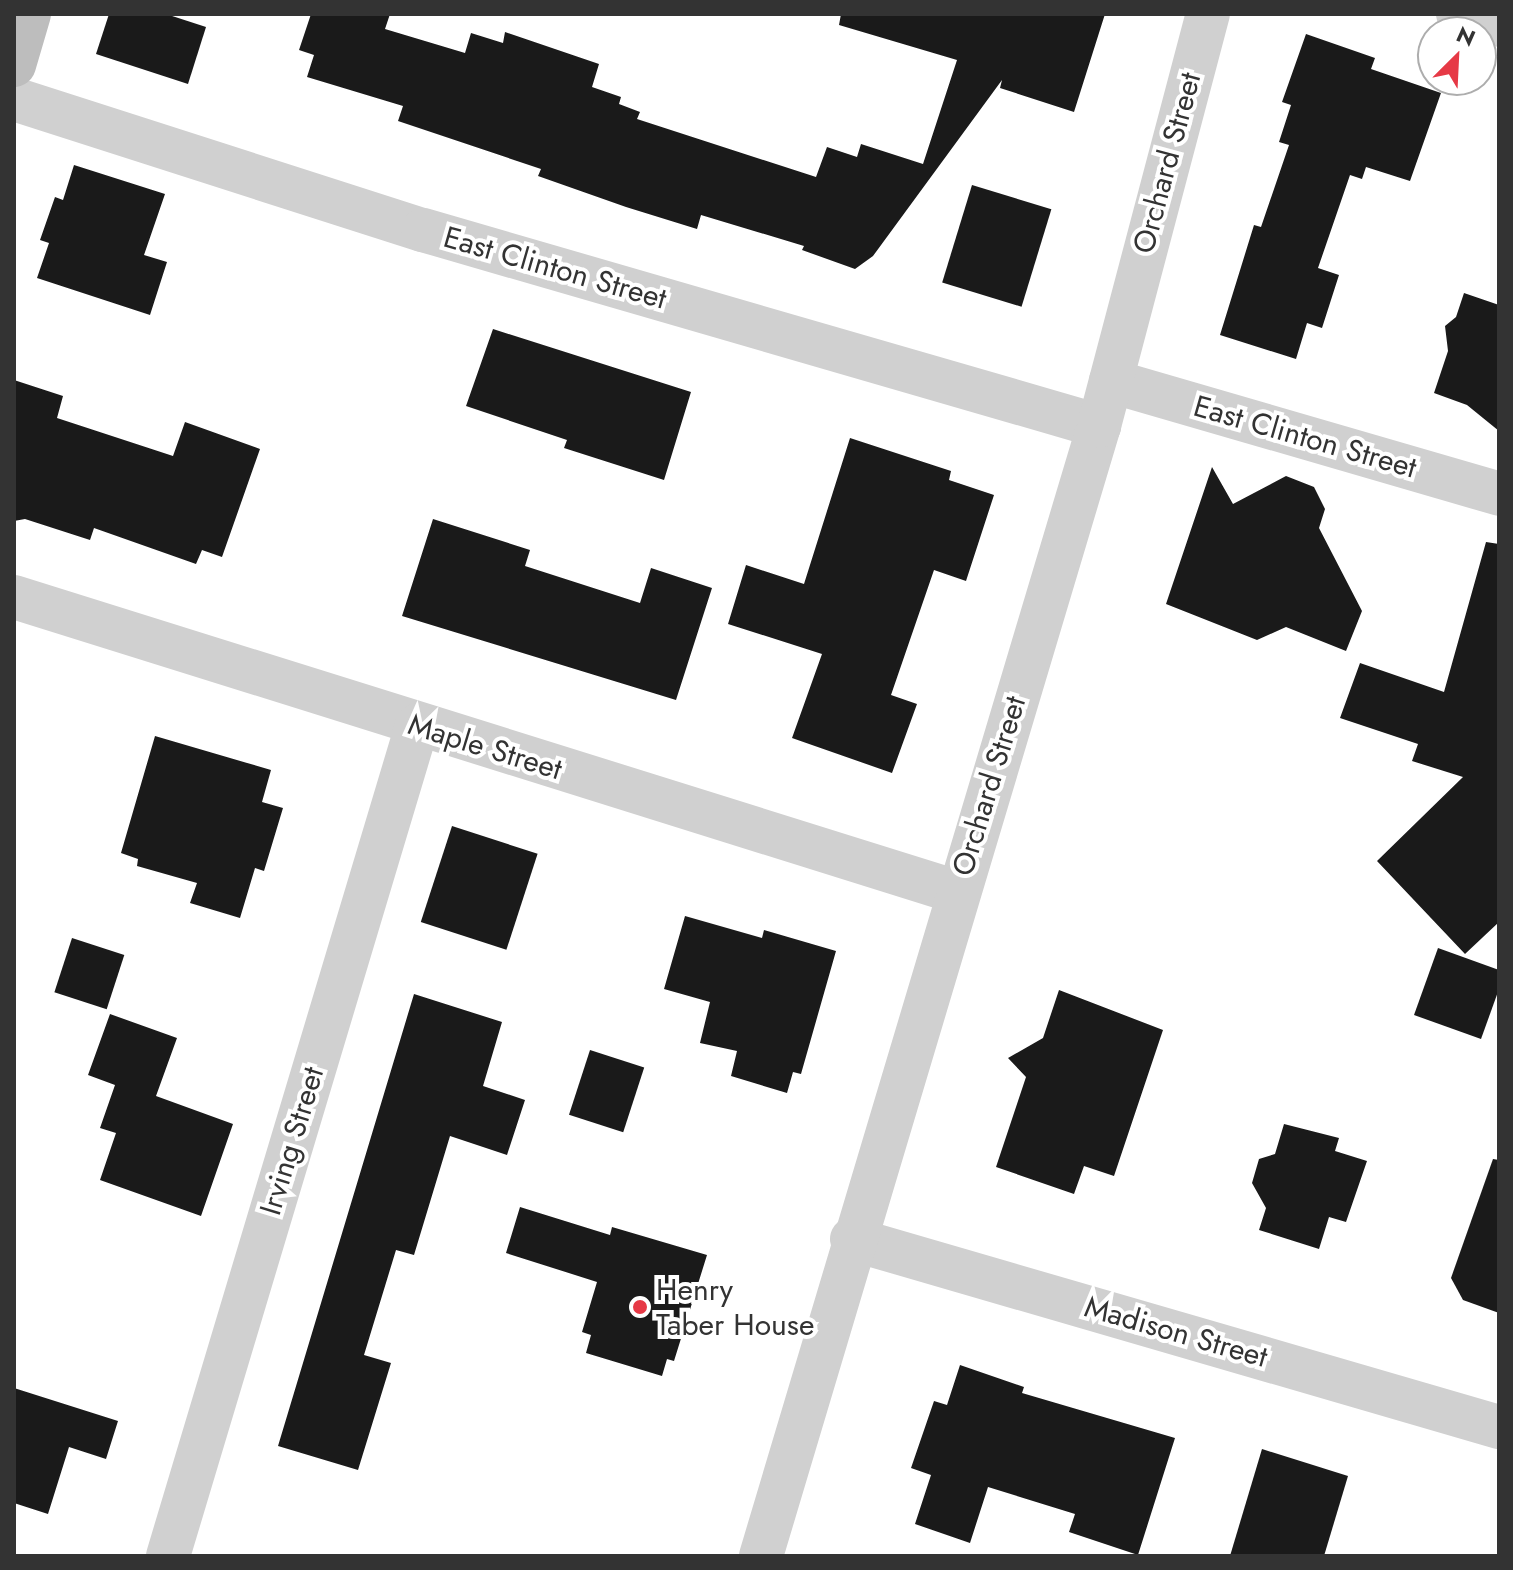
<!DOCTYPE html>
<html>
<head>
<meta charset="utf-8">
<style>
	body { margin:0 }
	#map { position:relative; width:1513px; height:1570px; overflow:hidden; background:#fff; font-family:Jost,sans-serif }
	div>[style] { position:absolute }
	.building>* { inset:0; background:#1a1a1a; transform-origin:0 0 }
	.minor>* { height:44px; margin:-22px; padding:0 22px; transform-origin:22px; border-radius:22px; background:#d0d0d0 }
	.tertiary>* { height:44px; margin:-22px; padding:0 22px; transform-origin:22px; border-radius:22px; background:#d0d0d0 }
	.secondary>* { height:44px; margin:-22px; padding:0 22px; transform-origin:22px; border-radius:22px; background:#bdbdbd }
	.dots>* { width:22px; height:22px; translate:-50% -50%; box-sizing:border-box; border:4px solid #fff; border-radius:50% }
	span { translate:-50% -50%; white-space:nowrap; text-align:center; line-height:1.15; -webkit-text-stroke:8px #fff; paint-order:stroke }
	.street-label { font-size:30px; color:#333 }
	.poi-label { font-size:30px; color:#333 }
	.left { translate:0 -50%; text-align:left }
	.frame { position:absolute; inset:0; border:16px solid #333; pointer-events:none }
	.north { position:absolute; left:1417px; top:16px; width:80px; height:80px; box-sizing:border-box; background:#fff; border:2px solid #adadad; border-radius:50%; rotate:24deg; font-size:22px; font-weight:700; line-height:32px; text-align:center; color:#333 }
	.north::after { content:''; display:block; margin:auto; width:28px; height:36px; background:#e63946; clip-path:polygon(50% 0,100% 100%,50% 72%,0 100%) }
</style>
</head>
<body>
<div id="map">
	<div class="building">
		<div style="clip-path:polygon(109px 14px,166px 14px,206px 27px,188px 84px,96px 54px)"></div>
		<div style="clip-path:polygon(311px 14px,390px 14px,385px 29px,465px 53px,471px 33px,503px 43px,505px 32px,599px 64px,592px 87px,621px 97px,619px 104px,640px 112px,637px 119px,816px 177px,827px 147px,857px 157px,861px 144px,923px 164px,957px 60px,839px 25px,841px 14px,1105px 14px,1074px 112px,1000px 88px,1002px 80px,873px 256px,855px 269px,802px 250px,804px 246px,701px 215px,697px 229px,626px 207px,538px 176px,541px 169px,398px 121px,403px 106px,307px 77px,314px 55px,299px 50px)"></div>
		<div style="clip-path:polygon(1306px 34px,1375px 58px,1371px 69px,1441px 93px,1410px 181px,1366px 167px,1362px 179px,1350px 175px,1318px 268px,1339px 275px,1322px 328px,1307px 323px,1296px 359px,1220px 335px,1254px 225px,1261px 227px,1289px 145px,1279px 142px,1291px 105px,1282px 102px)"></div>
		<div style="clip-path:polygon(74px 165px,165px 194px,144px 255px,167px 262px,150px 315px,37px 278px,49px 243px,40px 240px,55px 197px,63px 200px)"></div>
		<div style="left:972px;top:185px;width:83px;height:102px;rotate:17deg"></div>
		<div style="clip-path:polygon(1464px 293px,1499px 305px,1499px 431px,1467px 405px,1434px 393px,1448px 351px,1445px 326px,1456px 317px)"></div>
		<div style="clip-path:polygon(493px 329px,691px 392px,664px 480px,564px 448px,567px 440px,466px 406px)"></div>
		<div style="clip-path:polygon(14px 380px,63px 396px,57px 418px,173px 456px,185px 422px,260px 449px,222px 557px,202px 550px,196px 564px,94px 528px,90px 540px,25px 519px,14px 521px)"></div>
		<div style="clip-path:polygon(850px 438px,951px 471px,949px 480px,994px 495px,966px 581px,934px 570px,891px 695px,917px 704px,892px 773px,792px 738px,822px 654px,728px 624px,746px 565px,804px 584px)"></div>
		<div style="clip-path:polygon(1212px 467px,1233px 504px,1286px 476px,1314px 487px,1325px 509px,1319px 528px,1362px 611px,1346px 651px,1286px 627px,1257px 640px,1166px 604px)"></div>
		<div style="clip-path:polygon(433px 519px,530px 550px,525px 566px,640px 603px,651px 568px,712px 588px,676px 700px,402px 616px)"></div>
		<div style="clip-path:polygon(1486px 542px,1499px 544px,1499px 922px,1465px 954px,1377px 861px,1463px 777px,1412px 761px,1418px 744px,1340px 718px,1360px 663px,1444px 692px)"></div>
		<div style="clip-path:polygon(155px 736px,271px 770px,262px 802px,283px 808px,264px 871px,255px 868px,240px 918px,190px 903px,197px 883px,137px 866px,138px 859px,121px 853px)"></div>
		<div style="left:452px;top:826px;width:90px;height:101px;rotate:18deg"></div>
		<div style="clip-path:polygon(685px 916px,762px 938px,764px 930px,836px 951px,801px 1074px,793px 1072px,787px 1093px,731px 1076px,737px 1051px,700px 1043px,710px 1002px,664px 989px)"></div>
		<div style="left:72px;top:938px;width:55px;height:57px;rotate:18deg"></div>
		<div style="clip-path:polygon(1438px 948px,1499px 970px,1499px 989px,1481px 1039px,1414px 1015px)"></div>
		<div style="clip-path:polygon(1059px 990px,1163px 1030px,1114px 1176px,1084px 1166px,1074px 1194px,996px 1167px,1026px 1077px,1008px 1058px,1043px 1038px)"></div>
		<div style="clip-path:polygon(414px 994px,502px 1022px,483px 1086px,525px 1100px,507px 1155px,450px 1136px,414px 1255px,396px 1250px,364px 1355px,391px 1363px,358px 1470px,278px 1446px)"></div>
		<div style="clip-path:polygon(110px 1014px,177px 1038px,156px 1096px,233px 1124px,201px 1216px,100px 1180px,116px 1133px,100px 1128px,115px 1085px,88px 1075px)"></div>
		<div style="left:590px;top:1050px;width:57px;height:68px;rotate:18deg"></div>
		<div style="clip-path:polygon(1284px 1124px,1339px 1138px,1335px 1151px,1367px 1161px,1346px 1222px,1329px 1217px,1319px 1249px,1259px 1230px,1266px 1208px,1252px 1183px,1259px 1159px,1275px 1154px)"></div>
		<div style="clip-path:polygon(1493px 1159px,1499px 1160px,1499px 1313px,1463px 1300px,1451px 1278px)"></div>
		<div style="clip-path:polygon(520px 1207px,610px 1235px,612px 1227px,707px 1255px,674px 1361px,667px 1359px,662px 1376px,586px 1353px,591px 1335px,582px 1332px,597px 1282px,506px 1253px)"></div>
		<div style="clip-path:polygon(960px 1365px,1024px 1387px,1022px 1393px,1175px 1438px,1138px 1555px,1069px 1532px,1075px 1514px,988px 1487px,970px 1543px,915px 1524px,931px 1475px,911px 1468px,934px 1401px,947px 1405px)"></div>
		<div style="clip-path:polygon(14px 1388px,118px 1421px,106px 1459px,69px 1447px,48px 1514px,14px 1503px)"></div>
		<div style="clip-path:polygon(1262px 1449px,1348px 1476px,1324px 1556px,1230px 1556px)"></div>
	</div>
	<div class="minor">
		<div style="left:1458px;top:14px;width:42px;rotate:15deg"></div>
		<div style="left:14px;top:99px;width:429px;rotate:17.8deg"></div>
		<div style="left:423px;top:230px;width:704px;rotate:16.17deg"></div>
		<div style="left:1111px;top:381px;width:404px;rotate:16.2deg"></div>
		<div style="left:14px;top:597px;width:988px;rotate:17.37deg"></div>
		<div style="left:852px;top:1239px;width:674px;rotate:16.2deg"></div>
		<div style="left:168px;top:1556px;width:867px;rotate:-73.3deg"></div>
	</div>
	<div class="tertiary">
		<div style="left:761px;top:1556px;width:1179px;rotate:-73.35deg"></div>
		<div style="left:1099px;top:426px;width:426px;rotate:-75.2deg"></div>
	</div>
	<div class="secondary">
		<div style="left:14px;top:65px;width:53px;rotate:-73.6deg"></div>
	</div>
	<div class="dots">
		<div style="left:640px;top:1307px;background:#e63946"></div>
	</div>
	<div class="street-label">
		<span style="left:1167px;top:163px;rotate:-75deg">Orchard Street</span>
		<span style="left:555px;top:268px;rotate:16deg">East Clinton Street</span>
		<span style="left:1305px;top:437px;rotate:16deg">East Clinton Street</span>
		<span style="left:485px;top:747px;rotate:17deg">Maple Street</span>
		<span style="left:989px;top:786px;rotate:-73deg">Orchard Street</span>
		<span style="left:292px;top:1141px;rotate:-73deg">Irving Street</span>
		<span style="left:1176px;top:1332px;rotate:16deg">Madison Street</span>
	</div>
	<div class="poi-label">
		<span class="left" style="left:656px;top:1307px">Henry<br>Taber House</span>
	</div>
	<div class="frame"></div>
	<div class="north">N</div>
</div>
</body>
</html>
